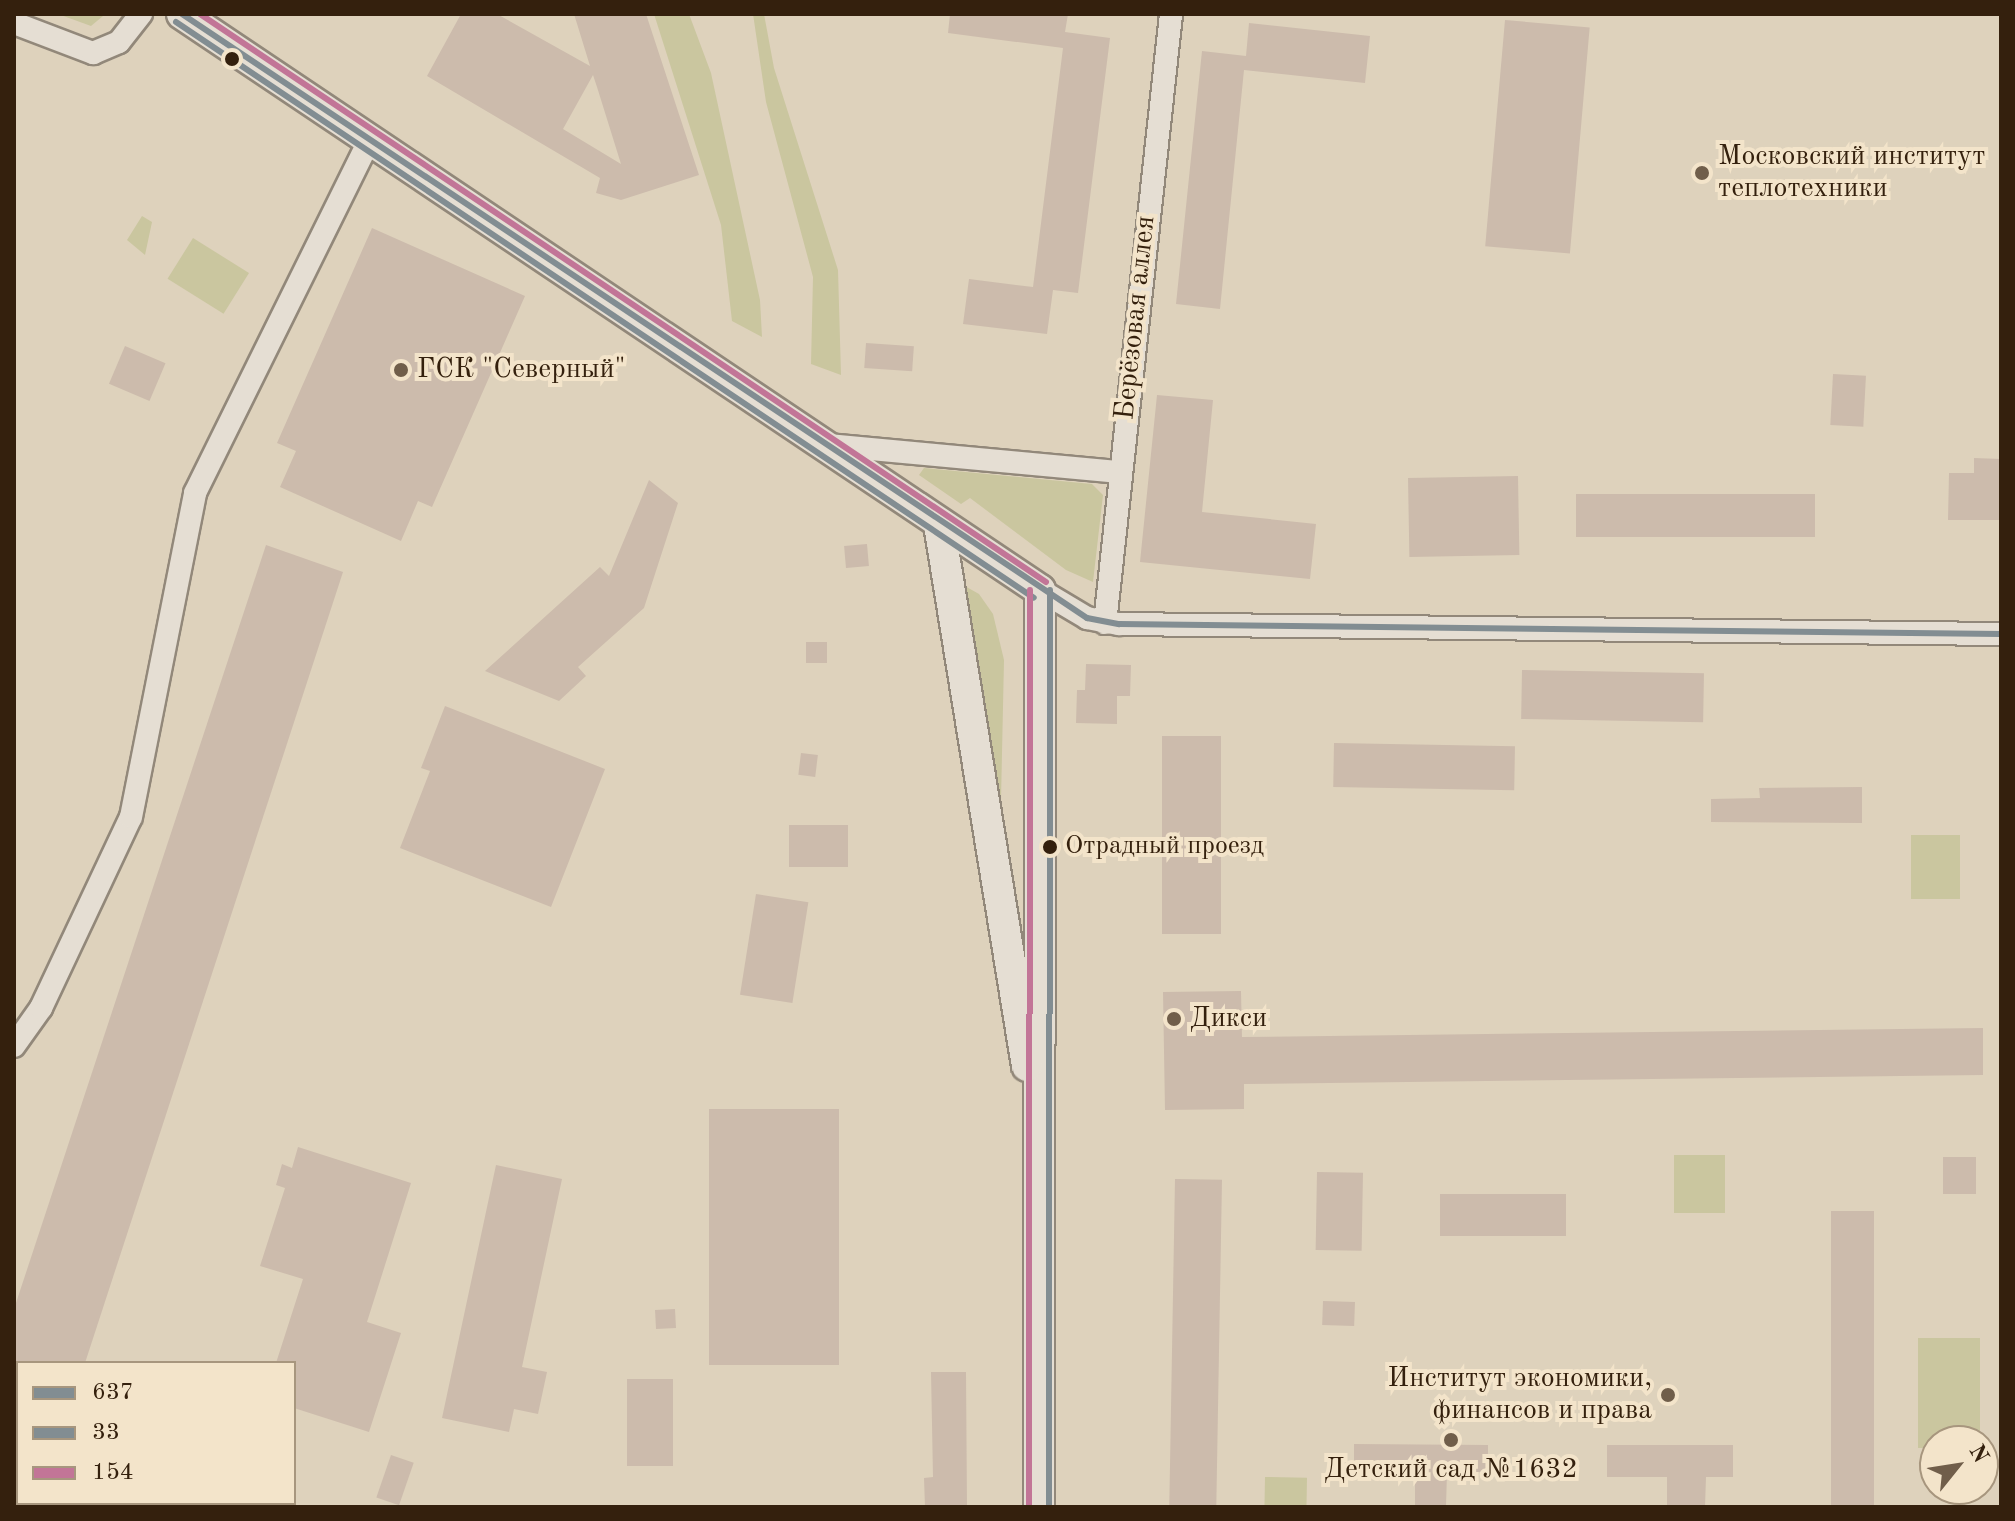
<!DOCTYPE html>
<html>
<head>
<meta charset="utf-8">
<style>
	body { margin:0 }
	#map { position:relative; width:2015px; height:1521px; overflow:hidden; background:#ded2bc; font-family:"Old Standard TT",serif }
	div>[style] { position:absolute }
	.green>* { inset:0; background:#cac69f; transform-origin:0 0 }
	.building>* { inset:0; background:#ccbbac; transform-origin:0 0 }
	.roads { filter:drop-shadow(2px 0 #92887a) drop-shadow(-2px 0 #92887a) drop-shadow(0 2px #92887a) drop-shadow(0 -2px #92887a) }
	.minor>* { height:22px; margin:-11px; padding:0 11px; transform-origin:11px; border-radius:11px; background:#e5ded3 }
	.secondary>* { height:30px; margin:-15px; padding:0 15px; transform-origin:15px; border-radius:15px; background:#e5ded3 }
	.bus-1>* { height:6px; margin:-3px; padding:0 3px; transform-origin:3px; border-radius:3px; background:#828d92 }
	.bus-2>* { height:6px; margin:-3px; padding:0 3px; transform-origin:3px; border-radius:3px; background:#828d92 }
	.bus-3>* { height:6px; margin:-3px; padding:0 3px; transform-origin:3px; border-radius:3px; background:#c27597 }
	.dots>* { width:22px; height:22px; translate:-50% -50%; box-sizing:border-box; border:4px solid #f3e4ca; border-radius:50% }
	span { translate:-50% -50%; white-space:nowrap; text-align:center; line-height:1.15; -webkit-text-stroke:8px #f3e4ca; paint-order:stroke }
	.bus-label { font-size:26px; color:#34200d }
	.left { translate:0 -50%; text-align:left }
	.poi-label { font-size:28px; color:#34200d }
	.right { translate:-100% -50%; text-align:right }
	.street-label { font-size:28px; color:#34200d }
	.frame { position:absolute; inset:0; border:16px solid #34200d; pointer-events:none }
	.legend { position:absolute; left:16px; top:1361px; width:280px; height:144px; box-sizing:border-box; background:#f3e4ca; border:2px solid #a7967e; margin:0; padding:10px 14px; list-style:none; font-size:24px; color:#34200d }
	.legend li { display:flex; align-items:center; gap:16px; height:40px }
	.legend b { width:40px; border:2px solid #a7967e }
	.north { position:absolute; left:1919px; top:1425px; width:80px; height:80px; box-sizing:border-box; background:#f3e4ca; border:2px solid #a7967e; border-radius:50%; rotate:60deg; font-size:22px; font-weight:700; line-height:32px; text-align:center; color:#34200d }
	.north::after { content:''; display:block; margin:auto; width:28px; height:36px; background:#705e4a; clip-path:polygon(50% 0,100% 100%,50% 72%,0 100%) }
</style>
</head>
<body>
<div id="map">
	<div class="green">
		<div style="clip-path:polygon(58px 14px,100px 14px,103px 16px,91px 26px)"></div>
		<div style="clip-path:polygon(654px 14px,689px 14px,711px 73px,760px 300px,762px 337px,732px 321px,721px 225px)"></div>
		<div style="clip-path:polygon(753px 14px,764px 14px,774px 68px,838px 270px,841px 375px,811px 364px,813px 277px,766px 102px)"></div>
		<div style="clip-path:polygon(142px 216px,152px 222px,145px 255px,127px 240px)"></div>
		<div style="left:193px;top:238px;width:66px;height:48px;rotate:32deg"></div>
		<div style="clip-path:polygon(924px 468px,1092px 484px,1103px 495px,1093px 582px,1066px 570px,970px 498px,961px 504px,919px 475px)"></div>
		<div style="clip-path:polygon(963px 585px,979px 594px,993px 614px,1004px 660px,1001px 800px,995px 801px)"></div>
		<div style="left:1911px;top:835px;width:49px;height:64px"></div>
		<div style="left:1674px;top:1155px;width:51px;height:58px"></div>
		<div style="clip-path:polygon(1918px 1338px,1980px 1338px,1980px 1441px,1935px 1441px,1935px 1448px,1918px 1448px)"></div>
		<div style="left:1265px;top:1477px;width:42px;height:30px;rotate:1deg"></div>
	</div>
	<div class="building">
		<div style="clip-path:polygon(evenodd,461px 14px,497px 14px,590px 66px,574px 14px,646px 14px,699px 175px,621px 200px,596px 193px,600px 178px,427px 76px,461px 14px,593px 75px,597px 87px,621px 164px,563px 129px,593px 75px)"></div>
		<div style="clip-path:polygon(950px 14px,1068px 14px,1065px 32px,1110px 38px,1078px 293px,1053px 290px,1047px 334px,963px 324px,969px 279px,1033px 287px,1063px 48px,948px 33px)"></div>
		<div style="left:1505px;top:20px;width:85px;height:227px;rotate:5deg"></div>
		<div style="clip-path:polygon(1249px 23px,1370px 36px,1365px 83px,1244px 70px,1220px 309px,1176px 304px,1202px 51px,1246px 56px)"></div>
		<div style="clip-path:polygon(372px 228px,525px 296px,432px 507px,418px 501px,401px 541px,280px 487px,296px 451px,277px 443px)"></div>
		<div style="left:866px;top:343px;width:48px;height:25px;rotate:4deg"></div>
		<div style="left:125px;top:346px;width:44px;height:41px;rotate:23deg"></div>
		<div style="left:1833px;top:374px;width:33px;height:51px;rotate:3deg"></div>
		<div style="clip-path:polygon(1157px 395px,1213px 400px,1202px 512px,1316px 524px,1310px 579px,1140px 562px)"></div>
		<div style="clip-path:polygon(1974px 458px,2001px 459px,2001px 520px,1948px 520px,1949px 473px,1974px 473px)"></div>
		<div style="left:1518px;top:476px;width:79px;height:110px;rotate:89deg"></div>
		<div style="clip-path:polygon(649px 480px,678px 503px,644px 608px,578px 667px,586px 676px,559px 701px,485px 671px,600px 567px,609px 576px)"></div>
		<div style="left:1576px;top:494px;width:239px;height:43px"></div>
		<div style="left:867px;top:544px;width:22px;height:23px;rotate:85deg"></div>
		<div style="clip-path:polygon(266px 545px,343px 572px,85px 1363px,14px 1363px,14px 1309px)"></div>
		<div style="left:806px;top:642px;width:21px;height:21px"></div>
		<div style="clip-path:polygon(1086px 664px,1131px 665px,1130px 696px,1117px 696px,1117px 724px,1076px 723px,1077px 690px,1085px 690px)"></div>
		<div style="left:1522px;top:670px;width:182px;height:49px;rotate:1deg"></div>
		<div style="clip-path:polygon(445px 706px,605px 769px,551px 907px,400px 848px,430px 771px,421px 768px)"></div>
		<div style="left:1162px;top:736px;width:59px;height:198px"></div>
		<div style="left:1334px;top:743px;width:181px;height:44px;rotate:1deg"></div>
		<div style="left:801px;top:753px;width:17px;height:22px;rotate:7deg"></div>
		<div style="clip-path:polygon(1862px 787px,1862px 823px,1711px 822px,1711px 799px,1760px 798px,1759px 788px)"></div>
		<div style="left:789px;top:825px;width:59px;height:42px"></div>
		<div style="left:756px;top:894px;width:53px;height:102px;rotate:9deg"></div>
		<div style="clip-path:polygon(1241px 991px,1242px 1037px,1983px 1028px,1983px 1075px,1244px 1084px,1244px 1109px,1165px 1110px,1163px 992px)"></div>
		<div style="left:839px;top:1109px;width:256px;height:130px;rotate:90deg"></div>
		<div style="clip-path:polygon(298px 1147px,411px 1183px,367px 1322px,401px 1333px,369px 1432px,294px 1408px,294px 1363px,276px 1363px,303px 1279px,260px 1266px,285px 1188px,276px 1185px,282px 1164px,292px 1168px)"></div>
		<div style="left:1943px;top:1157px;width:33px;height:37px"></div>
		<div style="clip-path:polygon(496px 1165px,562px 1179px,522px 1367px,547px 1372px,538px 1414px,514px 1409px,509px 1432px,442px 1418px)"></div>
		<div style="left:1317px;top:1172px;width:46px;height:78px;rotate:1deg"></div>
		<div style="left:1175px;top:1179px;width:47px;height:328px;rotate:1deg"></div>
		<div style="left:1440px;top:1194px;width:126px;height:42px"></div>
		<div style="left:1831px;top:1211px;width:43px;height:296px"></div>
		<div style="left:1323px;top:1301px;width:32px;height:24px;rotate:2deg"></div>
		<div style="left:675px;top:1309px;width:19px;height:20px;rotate:87deg"></div>
		<div style="clip-path:polygon(931px 1372px,966px 1372px,967px 1507px,925px 1507px,924px 1478px,933px 1477px)"></div>
		<div style="left:627px;top:1379px;width:46px;height:87px"></div>
		<div style="clip-path:polygon(1354px 1444px,1488px 1445px,1488px 1472px,1447px 1472px,1446px 1507px,1415px 1507px,1415px 1471px,1354px 1471px)"></div>
		<div style="clip-path:polygon(1607px 1445px,1733px 1445px,1733px 1477px,1706px 1477px,1705px 1507px,1667px 1507px,1667px 1477px,1607px 1477px)"></div>
		<div style="left:391px;top:1455px;width:24px;height:45px;rotate:19deg"></div>
	</div>
	<div class="roads">
		<div class="minor">
			<div style="left:14px;top:23px;width:85px;rotate:20.8deg"></div>
			<div style="left:93px;top:53px;width:28px;rotate:-23deg"></div>
			<div style="left:119px;top:42px;width:36px;rotate:-52deg"></div>
			<div style="left:828px;top:445px;width:293px;rotate:5.3deg"></div>
			<div style="left:1040px;top:590px;width:55px;rotate:30.8deg"></div>
			<div style="left:1087px;top:618px;width:33px;rotate:11deg"></div>
			<div style="left:1119px;top:624px;width:882px;rotate:0.65deg"></div>
			<div style="left:1105px;top:623px;width:613px;rotate:-83.81deg"></div>
			<div style="left:14px;top:1046px;width:47px;rotate:-54.6deg"></div>
			<div style="left:41px;top:1008px;width:211px;rotate:-64.8deg"></div>
			<div style="left:131px;top:817px;width:330px;rotate:-78.8deg"></div>
			<div style="left:195px;top:493px;width:395px;rotate:-63.7deg"></div>
		</div>
		<div class="secondary">
			<div style="left:182px;top:14px;width:1033px;rotate:33.87deg"></div>
			<div style="left:1040px;top:590px;width:917px;rotate:90.06deg"></div>
			<div style="left:939px;top:524px;width:549px;rotate:80.78deg"></div>
		</div>
	</div>
	<div class="bus-1">
		<div style="left:182px;top:14px;width:1088px;rotate:33.72deg"></div>
		<div style="left:1087px;top:618px;width:33px;rotate:11deg"></div>
		<div style="left:1119px;top:624px;width:882px;rotate:0.65deg"></div>
	</div>
	<div class="bus-2">
		<div style="left:176px;top:22px;width:1033px;rotate:33.87deg"></div>
		<div style="left:1049px;top:1507px;width:917px;rotate:-89.94deg"></div>
	</div>
	<div class="bus-3">
		<div style="left:200px;top:14px;width:1019px;rotate:33.88deg"></div>
		<div style="left:1029px;top:1507px;width:917px;rotate:-89.94deg"></div>
	</div>
	<div class="dots">
		<div style="left:232px;top:59px;background:#34200d"></div>
		<div style="left:1702px;top:173px;background:#705e4a"></div>
		<div style="left:401px;top:370px;background:#705e4a"></div>
		<div style="left:1050px;top:847px;background:#34200d"></div>
		<div style="left:1174px;top:1019px;background:#705e4a"></div>
		<div style="left:1668px;top:1395px;background:#705e4a"></div>
		<div style="left:1451px;top:1440px;background:#705e4a"></div>
	</div>
	<div class="bus-label">
		<span class="left" style="left:1065px;top:847px">Отрадный проезд</span>
	</div>
	<div class="poi-label">
		<span class="left" style="left:1718px;top:173px">Московский институт<br>теплотехники</span>
		<span class="left" style="left:417px;top:370px">ГСК "Северный"</span>
		<span class="left" style="left:1190px;top:1019px">Дикси</span>
		<span class="right" style="left:1652px;top:1395px">Институт экономики,<br>финансов и права</span>
		<span style="left:1451px;top:1470px">Детский сад №1632</span>
	</div>
	<div class="street-label">
		<span style="left:1136px;top:318px;rotate:-84deg">Берёзовая аллея</span>
	</div>
	<div class="frame"></div>
	<ul class="legend">
	<li><b style="height:10px;background:#828d92"></b>637</li>
	<li><b style="height:10px;background:#828d92"></b>33</li>
	<li><b style="height:10px;background:#c27597"></b>154</li>
	</ul>
	<div class="north">N</div>
</div>
</body>
</html>
